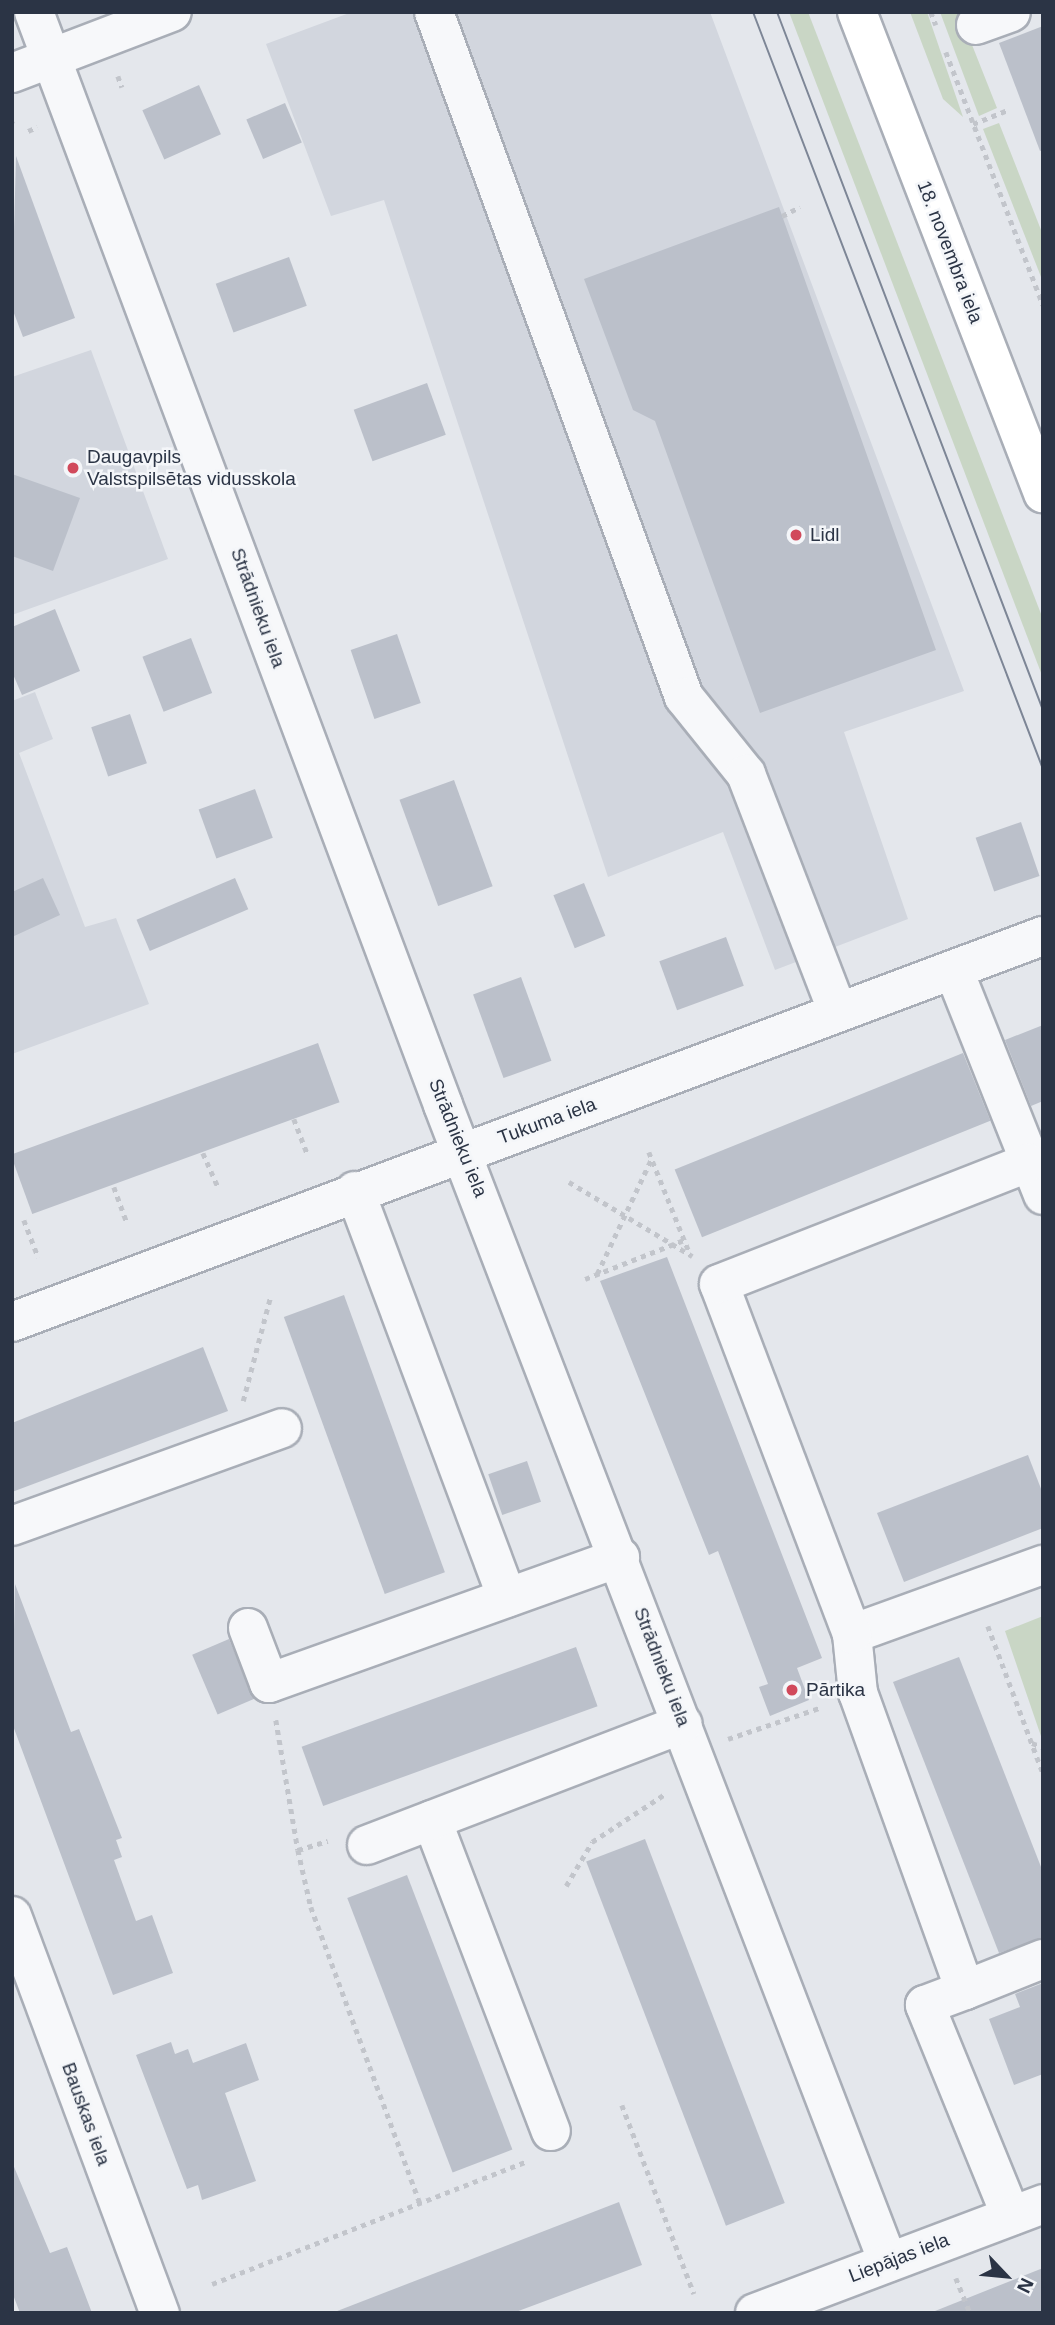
<!DOCTYPE html>
<html>
<head>
<meta charset="utf-8">
<style>
	body { margin:0 }
	#map { position:relative; width:1055px; height:2325px; overflow:hidden; background:#e4e7ec; font-family:Helvetica,sans-serif }
	div>[style] { position:absolute }
	.built>* { inset:0; background:#d2d6de }
	.green>* { inset:0; background:#c9d6c5 }
	.building>* { inset:0; background:#bbc0ca; transform-origin:0 0 }
	.path>* { height:4.5px; margin-top:-2.25px; transform-origin:0; background:repeating-linear-gradient(90deg,#c2c5cb 0 5px,transparent 0 10px) }
	.roads { filter:drop-shadow(2px 0 #a9aeb7) drop-shadow(-2px 0 #a9aeb7) drop-shadow(0 2px #a9aeb7) drop-shadow(0 -2px #a9aeb7) }
	.minor>* { height:38px; margin:-19px; padding:0 19px; transform-origin:19px; border-radius:19px; background:#f7f8fa }
	.major>* { height:38px; margin:-19px; padding:0 19px; transform-origin:19px; border-radius:19px; background:#fff }
	.tram>* { height:2px; margin:-1px; padding:0 1px; transform-origin:1px; border-radius:1px; background:#7d8696 }
	.dots>* { width:19px; height:19px; translate:-50% -50%; box-sizing:border-box; border:4px solid #f4f6f9; border-radius:50% }
	span { translate:-50% -50%; white-space:nowrap; text-align:center; line-height:1.15; -webkit-text-stroke:5px #f4f6f9; paint-order:stroke }
	.street-label { font-size:19px; color:#2b3445 }
	.poi-label { font-size:19px; color:#2b3445 }
	.left { translate:0 -50%; text-align:left }
	.frame { position:absolute; inset:0; border:14px solid #2b3445; pointer-events:none }
	.north { position:absolute; left:971px; top:2241px; width:70px; height:70px; -webkit-text-stroke:5px #f4f6f9; paint-order:stroke; rotate:116deg; font-size:19px; font-weight:700; line-height:28px; text-align:center; color:#2b3445 }
	.north::after { content:''; display:block; margin:auto; width:24px; height:32px; background:#2b3445; clip-path:polygon(50% 0,100% 100%,50% 72%,0 100%) }
</style>
</head>
<body>
<div id="map">
	<div class="built">
		<div style="clip-path:polygon(352px 12px,710px 12px,964px 691px,844px 732px,908px 919px,775px 970px,723px 832px,608px 877px,384px 200px,331px 216px,266px 44px)"></div>
		<div style="clip-path:polygon(91px 350px,168px 559px,12px 615px,12px 377px)"></div>
		<div style="clip-path:polygon(35px 692px,53px 739px,19px 753px,85px 927px,116px 918px,149px 1004px,12px 1054px,12px 701px)"></div>
	</div>
	<div class="green">
		<div style="clip-path:polygon(789px 12px,808px 12px,1043px 619px,1043px 678px)"></div>
		<div style="clip-path:polygon(910px 12px,927px 12px,963px 117px,943px 99px)"></div>
		<div style="clip-path:polygon(940px 12px,959px 12px,997px 108px,979px 116px)"></div>
		<div style="clip-path:polygon(999px 123px,1043px 235px,1043px 282px,983px 129px)"></div>
		<div style="clip-path:polygon(1043px 1616px,1043px 1742px,1005px 1631px)"></div>
	</div>
	<div class="building">
		<div style="clip-path:polygon(1043px 26px,1043px 150px,1040px 151px,999px 43px)"></div>
		<div style="left:199px;top:85px;width:54px;height:62px;rotate:66deg"></div>
		<div style="left:285px;top:103px;width:43px;height:42px;rotate:67deg"></div>
		<div style="clip-path:polygon(16px 156px,75px 318px,23px 337px,12px 308px)"></div>
		<div style="clip-path:polygon(779px 207px,936px 650px,760px 713px,655px 421px,633px 410px,584px 279px)"></div>
		<div style="left:289px;top:257px;width:52px;height:78px;rotate:70deg"></div>
		<div style="left:427px;top:383px;width:55px;height:78px;rotate:70deg"></div>
		<div style="clip-path:polygon(12px 474px,80px 498px,53px 571px,12px 556px)"></div>
		<div style="clip-path:polygon(55px 609px,80px 671px,22px 695px,12px 672px,12px 627px)"></div>
		<div style="left:397px;top:634px;width:73px;height:49px;rotate:71deg"></div>
		<div style="left:191px;top:638px;width:59px;height:52px;rotate:69deg"></div>
		<div style="left:130px;top:714px;width:52px;height:41px;rotate:71deg"></div>
		<div style="left:454px;top:780px;width:113px;height:58px;rotate:70deg"></div>
		<div style="left:255px;top:789px;width:52px;height:60px;rotate:70deg"></div>
		<div style="left:1021px;top:822px;width:57px;height:48px;rotate:71deg"></div>
		<div style="clip-path:polygon(43px 878px,60px 915px,12px 937px,12px 892px)"></div>
		<div style="left:235px;top:878px;width:34px;height:107px;rotate:67deg"></div>
		<div style="left:584px;top:883px;width:57px;height:33px;rotate:68deg"></div>
		<div style="left:726px;top:937px;width:52px;height:71px;rotate:70deg"></div>
		<div style="left:521px;top:977px;width:89px;height:51px;rotate:70deg"></div>
		<div style="clip-path:polygon(1043px 1025px,1043px 1101px,1031px 1106px,1005px 1040px)"></div>
		<div style="left:318px;top:1043px;width:63px;height:327px;rotate:70deg"></div>
		<div style="left:963px;top:1053px;width:73px;height:311px;rotate:68deg"></div>
		<div style="clip-path:polygon(667px 1257px,822px 1658px,797px 1668px,809px 1700px,770px 1716px,759px 1687px,768px 1684px,718px 1551px,709px 1555px,600px 1281px)"></div>
		<div style="left:344px;top:1295px;width:295px;height:64px;rotate:70deg"></div>
		<div style="clip-path:polygon(203px 1347px,228px 1411px,12px 1492px,12px 1423px)"></div>
		<div style="clip-path:polygon(1028px 1455px,1043px 1494px,1043px 1528px,904px 1582px,877px 1513px)"></div>
		<div style="left:527px;top:1461px;width:43px;height:41px;rotate:71deg"></div>
		<div style="clip-path:polygon(15px 1584px,71px 1732px,79px 1729px,122px 1838px,116px 1840px,122px 1857px,114px 1860px,136px 1921px,152px 1915px,173px 1973px,113px 1995px,12px 1723px)"></div>
		<div style="left:229px;top:1639px;width:65px;height:40px;rotate:67deg"></div>
		<div style="left:576px;top:1647px;width:63px;height:292px;rotate:70deg"></div>
		<div style="clip-path:polygon(959px 1657px,1043px 1872px,1043px 1938px,999px 1953px,893px 1682px)"></div>
		<div style="left:645px;top:1839px;width:390px;height:63px;rotate:69deg"></div>
		<div style="left:407px;top:1875px;width:294px;height:64px;rotate:69deg"></div>
		<div style="clip-path:polygon(1043px 1983px,1043px 2074px,1014px 2085px,989px 2019px,1020px 2007px,1015px 1994px)"></div>
		<div style="clip-path:polygon(171px 2042px,175px 2054px,188px 2049px,193px 2063px,246px 2043px,259px 2080px,225px 2093px,256px 2181px,202px 2200px,198px 2185px,187px 2189px,136px 2055px)"></div>
		<div style="clip-path:polygon(12px 2162px,50px 2253px,67px 2247px,92px 2313px,20px 2313px,12px 2292px)"></div>
		<div style="clip-path:polygon(619px 2202px,642px 2265px,513px 2313px,332px 2313px)"></div>
		<div style="clip-path:polygon(1043px 2268px,1043px 2313px,935px 2313px,935px 2311px)"></div>
	</div>
	<div class="path">
		<div style="left:931px;top:12px;width:14px;rotate:69deg"></div>
		<div style="left:946px;top:52px;width:271px;rotate:69deg"></div>
		<div style="left:118px;top:76px;width:12px;rotate:70deg"></div>
		<div style="left:12px;top:122px;width:2px;rotate:63deg"></div>
		<div style="left:973px;top:124px;width:37px;rotate:-22deg"></div>
		<div style="left:28px;top:131px;width:10px;rotate:-24deg"></div>
		<div style="left:782px;top:216px;width:20px;rotate:-27deg"></div>
		<div style="left:294px;top:1119px;width:39px;rotate:69deg"></div>
		<div style="left:649px;top:1152px;width:110px;rotate:68.1deg"></div>
		<div style="left:203px;top:1153px;width:37px;rotate:66deg"></div>
		<div style="left:569px;top:1182px;width:144px;rotate:31deg"></div>
		<div style="left:114px;top:1187px;width:37px;rotate:70deg"></div>
		<div style="left:24px;top:1220px;width:40px;rotate:69deg"></div>
		<div style="left:597px;top:1274px;width:126px;rotate:-64.7deg"></div>
		<div style="left:585px;top:1279px;width:106px;rotate:-21.5deg"></div>
		<div style="left:243px;top:1401px;width:106px;rotate:-75.3deg"></div>
		<div style="left:988px;top:1626px;width:157px;rotate:69.5deg"></div>
		<div style="left:276px;top:1720px;width:132px;rotate:80.4deg"></div>
		<div style="left:298px;top:1850px;width:31px;rotate:-17deg"></div>
		<div style="left:728px;top:1739px;width:99px;rotate:-18.8deg"></div>
		<div style="left:1032px;top:1743px;width:12px;rotate:20deg"></div>
		<div style="left:298px;top:1850px;width:58px;rotate:77.2deg"></div>
		<div style="left:311px;top:1907px;width:315px;rotate:69.8deg"></div>
		<div style="left:566px;top:1886px;width:51px;rotate:-59.4deg"></div>
		<div style="left:592px;top:1842px;width:87px;rotate:-33.3deg"></div>
		<div style="left:622px;top:2105px;width:202px;rotate:69.1deg"></div>
		<div style="left:956px;top:2278px;width:38px;rotate:68deg"></div>
		<div style="left:212px;top:2284px;width:339px;rotate:-21.3deg"></div>
	</div>
	<div class="roads">
		<div class="minor">
			<div style="left:34px;top:12px;width:1167px;rotate:69.48deg"></div>
			<div style="left:443px;top:1105px;width:1240px;rotate:68.96deg"></div>
			<div style="left:434px;top:12px;width:729px;rotate:69.95deg"></div>
			<div style="left:684px;top:697px;width:99px;rotate:51.2deg"></div>
			<div style="left:746px;top:774px;width:255px;rotate:68.9deg"></div>
			<div style="left:976px;top:25px;width:37px;rotate:-20deg"></div>
			<div style="left:12px;top:73px;width:171px;rotate:-20.9deg"></div>
			<div style="left:954px;top:971px;width:241px;rotate:68.3deg"></div>
			<div style="left:355px;top:1191px;width:434px;rotate:69.5deg"></div>
			<div style="left:12px;top:1322px;width:1101px;rotate:-20.53deg"></div>
			<div style="left:12px;top:1526px;width:287px;rotate:-19.9deg"></div>
			<div style="left:248px;top:1628px;width:59px;rotate:69.1deg"></div>
			<div style="left:269px;top:1683px;width:373px;rotate:-19.7deg"></div>
			<div style="left:852px;top:1634px;width:203px;rotate:-19.9deg"></div>
			<div style="left:432px;top:1820px;width:333px;rotate:69.1deg"></div>
			<div style="left:367px;top:1845px;width:338px;rotate:-21deg"></div>
			<div style="left:12px;top:1916px;width:424px;rotate:69.6deg"></div>
			<div style="left:965px;top:1990px;width:84px;rotate:-21.7deg"></div>
			<div style="left:1011px;top:2216px;width:228px;rotate:-112.2deg"></div>
			<div style="left:925px;top:2005px;width:43px;rotate:-20.6deg"></div>
			<div style="left:965px;top:1990px;width:316px;rotate:-109.8deg"></div>
			<div style="left:858px;top:1693px;width:59px;rotate:-95.8deg"></div>
			<div style="left:852px;top:1634px;width:374px;rotate:-110.8deg"></div>
			<div style="left:719px;top:1284px;width:332px;rotate:-21.4deg"></div>
			<div style="left:755px;top:2313px;width:308px;rotate:-20.7deg"></div>
		</div>
		<div class="major">
			<div style="left:857px;top:12px;width:516px;rotate:68.86deg"></div>
		</div>
	</div>
	<div class="tram">
		<div style="left:753px;top:12px;width:811px;rotate:69.04deg"></div>
		<div style="left:777px;top:12px;width:747px;rotate:69.14deg"></div>
	</div>
	<div class="dots">
		<div style="left:73px;top:468px;background:#d1495b"></div>
		<div style="left:796px;top:535px;background:#d1495b"></div>
		<div style="left:792px;top:1690px;background:#d1495b"></div>
	</div>
	<div class="street-label">
		<span style="left:950px;top:252px;rotate:69deg">18. novembra iela</span>
		<span style="left:258px;top:608px;rotate:70deg">Strādnieku iela</span>
		<span style="left:547px;top:1121px;rotate:-20deg">Tukuma iela</span>
		<span style="left:458px;top:1138px;rotate:68deg">Strādnieku iela</span>
		<span style="left:662px;top:1667px;rotate:69deg">Strādnieku iela</span>
		<span style="left:86px;top:2114px;rotate:70deg">Bauskas iela</span>
		<span style="left:899px;top:2258px;rotate:-21deg">Liepājas iela</span>
	</div>
	<div class="poi-label">
		<span class="left" style="left:87px;top:468px">Daugavpils<br>Valstspilsētas vidusskola</span>
		<span class="left" style="left:810px;top:535px">Lidl</span>
		<span class="left" style="left:806px;top:1690px">Pārtika</span>
	</div>
	<div class="frame"></div>
	<div class="north">N</div>
</div>
</body>
</html>
